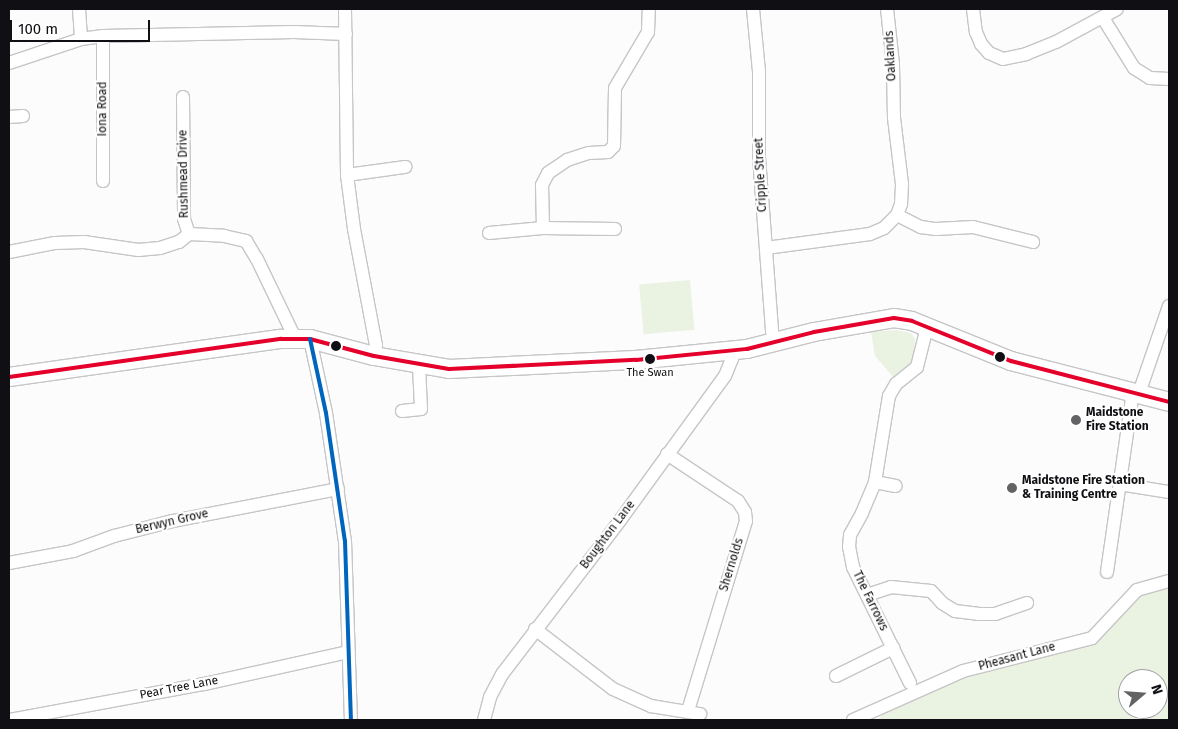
<!DOCTYPE html>
<html>
<head>
<meta charset="utf-8">
<style>
	body { margin:0 }
	#map { position:relative; width:1178px; height:729px; overflow:hidden; background:#fcfcfc; font-family:"Fira Sans",sans-serif }
	div>[style] { position:absolute }
	.green>* { inset:0; background:#eaf2e2; transform-origin:0 0 }
	.roads { filter:drop-shadow(1px 0 #c6c5c7) drop-shadow(-1px 0 #c6c5c7) drop-shadow(0 1px #c6c5c7) drop-shadow(0 -1px #c6c5c7) }
	.minor>* { height:12px; margin:-6px; padding:0 6px; transform-origin:6px; border-radius:6px; background:#fff }
	.highway>* { height:18px; margin:-9px; padding:0 9px; transform-origin:9px; border-radius:9px; background:#fff }
	.bus-1>* { height:4px; margin:-2px; padding:0 2px; transform-origin:2px; border-radius:2px; background:#e4002b }
	.bus-2>* { height:4px; margin:-2px; padding:0 2px; transform-origin:2px; border-radius:2px; background:#0065bd }
	.dots>* { width:14px; height:14px; translate:-50% -50%; box-sizing:border-box; border:2px solid #fff; border-radius:50% }
	span { translate:-50% -50%; white-space:nowrap; text-align:center; line-height:1.15; -webkit-text-stroke:4.5px #fff; paint-order:stroke }
	.bus-label { font-size:11px; color:#101014 }
	.street-label { font-size:12px; color:#101014 }
	.poi-label { font-size:12px; color:#101014; font-weight:700 }
	.left { translate:0 -50%; text-align:left }
	.frame { position:absolute; inset:0; border:10px solid #101014; pointer-events:none }
	.north { position:absolute; left:1118px; top:669px; width:50px; height:50px; box-sizing:border-box; background:#fff; border:1px solid #9f9fa1; border-radius:50%; rotate:72deg; font-size:14px; font-weight:700; line-height:20px; text-align:center; color:#101014 }
	.north::after { content:''; display:block; margin:auto; width:18px; height:22px; background:#636365; clip-path:polygon(50% 0,100% 100%,50% 72%,0 100%) }
	.scale { position:absolute; left:10px; top:20px; width:140px; height:22px; box-sizing:border-box; border:2px solid #101014; border-top:0; padding-left:6px; font-size:15px; line-height:18px; white-space:nowrap; color:#101014; -webkit-text-stroke:4px #fff; paint-order:stroke }
</style>
</head>
<body>
<div id="map">
	<div class="green">
		<div style="left:690px;top:280px;width:50px;height:51px;rotate:85deg"></div>
		<div style="clip-path:polygon(896px 330px,911px 333px,915px 339px,914px 349px,917px 349px,914px 362px,895px 379px,875px 356px,871px 332px)"></div>
		<div style="clip-path:polygon(evenodd,1169px 585px,1169px 720px,878px 720px,883px 714px,965px 675px,1093px 642px,1139px 594px,1169px 585px,1128px 679px,1158px 679px,1158px 709px,1128px 709px,1128px 679px)"></div>
	</div>
	<div class="roads">
		<div class="minor">
			<div style="left:79px;top:9px;width:30px;rotate:86deg"></div>
			<div style="left:345px;top:9px;width:166px;rotate:89.3deg"></div>
			<div style="left:347px;top:175px;width:54px;rotate:82.6deg"></div>
			<div style="left:354px;top:229px;width:118px;rotate:79.3deg"></div>
			<div style="left:376px;top:345px;width:11px;rotate:100deg"></div>
			<div style="left:753px;top:9px;width:62px;rotate:84.5deg"></div>
			<div style="left:759px;top:71px;width:86px;rotate:90deg"></div>
			<div style="left:759px;top:157px;width:186px;rotate:85.7deg"></div>
			<div style="left:973px;top:9px;width:23px;rotate:83deg"></div>
			<div style="left:976px;top:32px;width:13px;rotate:67deg"></div>
			<div style="left:981px;top:44px;width:12px;rotate:48deg"></div>
			<div style="left:989px;top:53px;width:15px;rotate:23deg"></div>
			<div style="left:1003px;top:59px;width:24px;rotate:-12deg"></div>
			<div style="left:1026px;top:54px;width:32px;rotate:-22deg"></div>
			<div style="left:1056px;top:42px;width:69px;rotate:-28.4deg"></div>
			<div style="left:1103px;top:18px;width:59px;rotate:58.2deg"></div>
			<div style="left:1134px;top:68px;width:19px;rotate:32deg"></div>
			<div style="left:1150px;top:78px;width:19px;rotate:3deg"></div>
			<div style="left:103px;top:36px;width:145px;rotate:90deg"></div>
			<div style="left:9px;top:63px;width:76px;rotate:-18.4deg"></div>
			<div style="left:81px;top:39px;width:22px;rotate:-8deg"></div>
			<div style="left:103px;top:36px;width:191px;rotate:-1.2deg"></div>
			<div style="left:294px;top:32px;width:52px;rotate:2.2deg"></div>
			<div style="left:183px;top:97px;width:122px;rotate:89.5deg"></div>
			<div style="left:184px;top:219px;width:16px;rotate:72deg"></div>
			<div style="left:9px;top:117px;width:14px;rotate:-4deg"></div>
			<div style="left:347px;top:175px;width:59px;rotate:-7.9deg"></div>
			<div style="left:897px;top:215px;width:27px;rotate:27deg"></div>
			<div style="left:921px;top:227px;width:15px;rotate:8deg"></div>
			<div style="left:936px;top:229px;width:37px;rotate:-3deg"></div>
			<div style="left:973px;top:227px;width:62px;rotate:14deg"></div>
			<div style="left:543px;top:228px;width:43px;rotate:-91.3deg"></div>
			<div style="left:542px;top:185px;width:13px;rotate:-63deg"></div>
			<div style="left:548px;top:173px;width:23px;rotate:-34deg"></div>
			<div style="left:567px;top:160px;width:23px;rotate:-18deg"></div>
			<div style="left:589px;top:153px;width:19px;rotate:-3deg"></div>
			<div style="left:608px;top:152px;width:8px;rotate:-45deg"></div>
			<div style="left:614px;top:146px;width:58px;rotate:-89deg"></div>
			<div style="left:615px;top:88px;width:65px;rotate:-59.5deg"></div>
			<div style="left:648px;top:32px;width:23px;rotate:-88deg"></div>
			<div style="left:489px;top:233px;width:54px;rotate:-5.3deg"></div>
			<div style="left:543px;top:228px;width:72px;rotate:0.8deg"></div>
			<div style="left:189px;top:234px;width:35px;rotate:3deg"></div>
			<div style="left:224px;top:236px;width:23px;rotate:13deg"></div>
			<div style="left:246px;top:241px;width:21px;rotate:59deg"></div>
			<div style="left:257px;top:259px;width:88px;rotate:64.3deg"></div>
			<div style="left:766px;top:248px;width:105px;rotate:-7.7deg"></div>
			<div style="left:870px;top:234px;width:15px;rotate:-23deg"></div>
			<div style="left:884px;top:228px;width:18px;rotate:-45deg"></div>
			<div style="left:897px;top:215px;width:12px;rotate:-70deg"></div>
			<div style="left:901px;top:204px;width:20px;rotate:-87deg"></div>
			<div style="left:902px;top:184px;width:66px;rotate:-96.9deg"></div>
			<div style="left:894px;top:118px;width:54px;rotate:-91.1deg"></div>
			<div style="left:893px;top:64px;width:55px;rotate:-96.2deg"></div>
			<div style="left:9px;top:252px;width:47px;rotate:-11.1deg"></div>
			<div style="left:55px;top:243px;width:29px;rotate:-2deg"></div>
			<div style="left:84px;top:242px;width:55px;rotate:8.4deg"></div>
			<div style="left:138px;top:250px;width:22px;rotate:-5deg"></div>
			<div style="left:160px;top:248px;width:20px;rotate:-18deg"></div>
			<div style="left:179px;top:242px;width:13px;rotate:-39deg"></div>
			<div style="left:310px;top:339px;width:76px;rotate:77.8deg"></div>
			<div style="left:326px;top:413px;width:129px;rotate:81.6deg"></div>
			<div style="left:345px;top:541px;width:179px;rotate:88.1deg"></div>
			<div style="left:1139px;top:393px;width:92px;rotate:-71deg"></div>
			<div style="left:402px;top:411px;width:19px;rotate:-6deg"></div>
			<div style="left:421px;top:409px;width:44px;rotate:-92.6deg"></div>
			<div style="left:667px;top:454px;width:85px;rotate:33.5deg"></div>
			<div style="left:738px;top:501px;width:13px;rotate:58deg"></div>
			<div style="left:745px;top:512px;width:9px;rotate:84deg"></div>
			<div style="left:746px;top:521px;width:199px;rotate:107deg"></div>
			<div style="left:875px;top:482px;width:21px;rotate:11deg"></div>
			<div style="left:1119px;top:484px;width:51px;rotate:9.1deg"></div>
			<div style="left:9px;top:563px;width:65px;rotate:-10.6deg"></div>
			<div style="left:73px;top:551px;width:44px;rotate:-20.1deg"></div>
			<div style="left:114px;top:536px;width:61px;rotate:-14.3deg"></div>
			<div style="left:173px;top:521px;width:168px;rotate:-11deg"></div>
			<div style="left:1107px;top:572px;width:182px;rotate:-81.8deg"></div>
			<div style="left:867px;top:595px;width:25px;rotate:-18deg"></div>
			<div style="left:891px;top:587px;width:40px;rotate:5.7deg"></div>
			<div style="left:931px;top:591px;width:16px;rotate:47deg"></div>
			<div style="left:942px;top:603px;width:15px;rotate:32deg"></div>
			<div style="left:955px;top:611px;width:23px;rotate:7deg"></div>
			<div style="left:978px;top:614px;width:17px"></div>
			<div style="left:995px;top:614px;width:34px;rotate:-19deg"></div>
			<div style="left:535px;top:629px;width:98px;rotate:37.6deg"></div>
			<div style="left:613px;top:689px;width:42px;rotate:24.1deg"></div>
			<div style="left:651px;top:706px;width:50px;rotate:9.3deg"></div>
			<div style="left:836px;top:676px;width:64px;rotate:-26.2deg"></div>
			<div style="left:910px;top:683px;width:129px;rotate:-116.2deg"></div>
			<div style="left:853px;top:567px;width:20px;rotate:-101deg"></div>
			<div style="left:849px;top:547px;width:12px;rotate:-85deg"></div>
			<div style="left:850px;top:535px;width:25px;rotate:-61deg"></div>
			<div style="left:862px;top:513px;width:34px;rotate:-67deg"></div>
			<div style="left:875px;top:482px;width:87px;rotate:-80.8deg"></div>
			<div style="left:889px;top:396px;width:14px;rotate:-60deg"></div>
			<div style="left:896px;top:384px;width:27px;rotate:-39deg"></div>
			<div style="left:917px;top:367px;width:41px;rotate:-76deg"></div>
			<div style="left:9px;top:720px;width:198px;rotate:-10.5deg"></div>
			<div style="left:204px;top:684px;width:148px;rotate:-12.5deg"></div>
			<div style="left:484px;top:720px;width:24px;rotate:-75deg"></div>
			<div style="left:490px;top:697px;width:27px;rotate:-62deg"></div>
			<div style="left:503px;top:673px;width:194px;rotate:-52.5deg"></div>
			<div style="left:621px;top:519px;width:177px;rotate:-54deg"></div>
			<div style="left:725px;top:376px;width:18px;rotate:-68deg"></div>
			<div style="left:732px;top:359px;width:8px;rotate:-83deg"></div>
			<div style="left:853px;top:720px;width:120px;rotate:-24deg"></div>
			<div style="left:963px;top:671px;width:133px;rotate:-14.3deg"></div>
			<div style="left:1092px;top:638px;width:66px;rotate:-46.8deg"></div>
			<div style="left:1137px;top:590px;width:33px;rotate:-16deg"></div>
		</div>
		<div class="highway">
			<div style="left:9px;top:377px;width:275px;rotate:-8deg"></div>
			<div style="left:281px;top:339px;width:29px"></div>
			<div style="left:310px;top:339px;width:66px;rotate:14.9deg"></div>
			<div style="left:374px;top:356px;width:76px;rotate:9.8deg"></div>
			<div style="left:449px;top:369px;width:187px;rotate:-2.8deg"></div>
			<div style="left:636px;top:360px;width:112px;rotate:-5.7deg"></div>
			<div style="left:747px;top:349px;width:69px;rotate:-14.2deg"></div>
			<div style="left:814px;top:332px;width:81px;rotate:-9.9deg"></div>
			<div style="left:894px;top:318px;width:18px;rotate:9deg"></div>
			<div style="left:912px;top:321px;width:107px;rotate:22deg"></div>
			<div style="left:1011px;top:361px;width:163px;rotate:14.5deg"></div>
		</div>
	</div>
	<div class="bus-1">
		<div style="left:9px;top:377px;width:275px;rotate:-8deg"></div>
		<div style="left:281px;top:339px;width:29px"></div>
		<div style="left:310px;top:339px;width:66px;rotate:14.9deg"></div>
		<div style="left:374px;top:356px;width:76px;rotate:9.8deg"></div>
		<div style="left:449px;top:369px;width:187px;rotate:-2.8deg"></div>
		<div style="left:636px;top:360px;width:112px;rotate:-5.7deg"></div>
		<div style="left:747px;top:349px;width:69px;rotate:-14.2deg"></div>
		<div style="left:814px;top:332px;width:81px;rotate:-9.9deg"></div>
		<div style="left:894px;top:318px;width:18px;rotate:9deg"></div>
		<div style="left:912px;top:321px;width:107px;rotate:22deg"></div>
		<div style="left:1011px;top:361px;width:163px;rotate:14.5deg"></div>
	</div>
	<div class="bus-2">
		<div style="left:310px;top:339px;width:76px;rotate:77.8deg"></div>
		<div style="left:326px;top:413px;width:129px;rotate:81.6deg"></div>
		<div style="left:345px;top:541px;width:179px;rotate:88.1deg"></div>
	</div>
	<div class="dots">
		<div style="left:336px;top:346px;background:#101014"></div>
		<div style="left:1000px;top:357px;background:#101014"></div>
		<div style="left:650px;top:359px;background:#101014"></div>
		<div style="left:1076px;top:420px;background:#636365"></div>
		<div style="left:1012px;top:488px;background:#636365"></div>
	</div>
	<div class="bus-label">
		<span style="left:650px;top:373px">The Swan</span>
	</div>
	<div class="street-label">
		<span style="left:891px;top:56px;rotate:-93deg">Oaklands</span>
		<span style="left:103px;top:109px;rotate:-90deg">Iona Road</span>
		<span style="left:184px;top:174px;rotate:-91deg">Rushmead Drive</span>
		<span style="left:761px;top:175px;rotate:-93deg">Cripple Street</span>
		<span style="left:172px;top:522px;rotate:-13deg">Berwyn Grove</span>
		<span style="left:608px;top:535px;rotate:-53deg">Boughton Lane</span>
		<span style="left:732px;top:565px;rotate:-73deg">Shernolds</span>
		<span style="left:870px;top:601px;rotate:64deg">The Farrows</span>
		<span style="left:1017px;top:657px;rotate:-15deg">Pheasant Lane</span>
		<span style="left:179px;top:688px;rotate:-11deg">Pear Tree Lane</span>
	</div>
	<div class="poi-label">
		<span class="left" style="left:1086px;top:420px">Maidstone<br>Fire Station</span>
		<span class="left" style="left:1022px;top:488px">Maidstone Fire Station<br>&amp; Training Centre</span>
	</div>
	<div class="frame"></div>
	<div class="north">N</div>
	<div class="scale">100 m</div>
</div>
</body>
</html>
